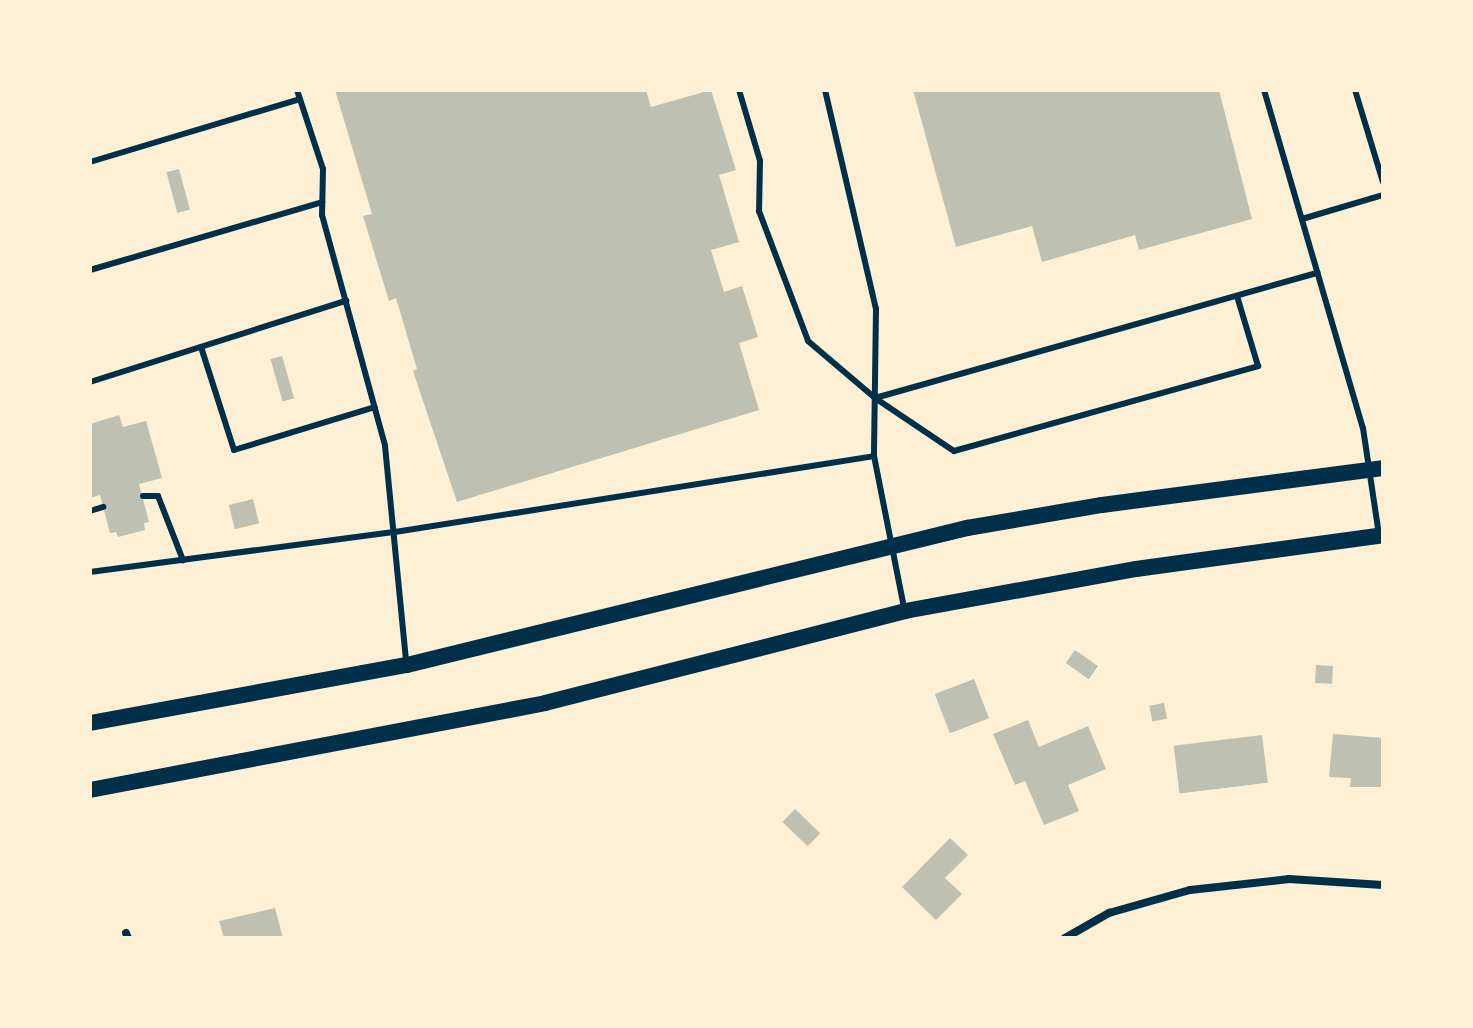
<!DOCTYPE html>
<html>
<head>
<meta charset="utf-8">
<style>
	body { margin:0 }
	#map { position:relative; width:1473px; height:1028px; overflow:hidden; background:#fdf0d5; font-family:"Noto Sans",sans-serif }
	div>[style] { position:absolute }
	.building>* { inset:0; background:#bec0b2; transform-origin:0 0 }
	.service>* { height:6px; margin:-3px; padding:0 3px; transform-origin:3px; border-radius:3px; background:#003049 }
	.minor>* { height:8px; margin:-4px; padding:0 4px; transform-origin:4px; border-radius:4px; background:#003049 }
	.secondary>* { height:16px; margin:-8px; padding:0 8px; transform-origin:8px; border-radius:8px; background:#003049 }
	span { translate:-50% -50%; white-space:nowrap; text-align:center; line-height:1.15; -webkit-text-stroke:6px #fdf0d5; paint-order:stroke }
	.frame { position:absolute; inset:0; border:92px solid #fdf0d5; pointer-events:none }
</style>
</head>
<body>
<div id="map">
	<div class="building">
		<div style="clip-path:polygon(335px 90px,646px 90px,651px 107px,711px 90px,736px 170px,719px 175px,739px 242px,711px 250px,724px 292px,742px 286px,758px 337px,739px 343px,759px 410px,457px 502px,413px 371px,417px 369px,396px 298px,389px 301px,363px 216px,372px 214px)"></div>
		<div style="clip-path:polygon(913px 90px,1219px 90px,1252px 219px,1139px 250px,1135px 235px,1042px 262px,1032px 226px,956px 247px)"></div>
		<div style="left:179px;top:169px;width:42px;height:13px;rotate:75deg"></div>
		<div style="left:282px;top:356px;width:44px;height:12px;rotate:74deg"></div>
		<div style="clip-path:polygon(119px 415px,123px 427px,146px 421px,162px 478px,139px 484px,149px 522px,144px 523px,145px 530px,118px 537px,116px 532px,110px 533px,100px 495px,90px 498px,90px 424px)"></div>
		<div style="left:253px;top:499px;width:25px;height:25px;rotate:76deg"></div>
		<div style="left:1075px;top:650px;width:28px;height:16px;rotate:35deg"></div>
		<div style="left:1316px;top:665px;width:17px;height:18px;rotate:3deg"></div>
		<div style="left:974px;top:679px;width:42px;height:42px;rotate:69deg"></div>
		<div style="left:1164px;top:703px;width:16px;height:15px;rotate:79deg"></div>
		<div style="clip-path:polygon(1028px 720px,1039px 747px,1088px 726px,1106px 769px,1068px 785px,1079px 811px,1044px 825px,1025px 781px,1015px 785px,993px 734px)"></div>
		<div style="clip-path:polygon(1333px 734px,1383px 738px,1383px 787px,1350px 787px,1351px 778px,1329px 777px)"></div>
		<div style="left:1262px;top:735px;width:48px;height:89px;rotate:83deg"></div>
		<div style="left:795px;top:809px;width:35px;height:18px;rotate:44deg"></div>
		<div style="clip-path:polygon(950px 838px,968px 855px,945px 878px,962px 894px,936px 920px,902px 887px)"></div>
		<div style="clip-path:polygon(275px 908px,283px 938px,224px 938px,219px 921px)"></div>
	</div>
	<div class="service">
		<div style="left:297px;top:90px;width:83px;rotate:71.8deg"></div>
		<div style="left:323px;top:169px;width:46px;rotate:91.2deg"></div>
		<div style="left:322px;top:215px;width:239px;rotate:74.7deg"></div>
		<div style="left:385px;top:446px;width:217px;rotate:84.4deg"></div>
		<div style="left:739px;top:90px;width:74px;rotate:73.5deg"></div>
		<div style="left:760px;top:161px;width:50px;rotate:91.1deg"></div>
		<div style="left:759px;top:211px;width:139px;rotate:69.3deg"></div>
		<div style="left:808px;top:341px;width:88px;rotate:40.4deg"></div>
		<div style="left:875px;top:398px;width:460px;rotate:-15.8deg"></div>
		<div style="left:825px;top:90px;width:225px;rotate:76.9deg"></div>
		<div style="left:876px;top:309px;width:147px;rotate:90.8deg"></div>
		<div style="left:1264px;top:90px;width:352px;rotate:73.7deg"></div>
		<div style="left:1363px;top:428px;width:108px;rotate:81.5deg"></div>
		<div style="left:1355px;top:90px;width:96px;rotate:73.1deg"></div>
		<div style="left:90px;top:162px;width:219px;rotate:-16.7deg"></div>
		<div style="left:1302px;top:219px;width:84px;rotate:-16.5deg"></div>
		<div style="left:90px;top:270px;width:242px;rotate:-16.3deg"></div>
		<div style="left:201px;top:347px;width:108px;rotate:72.2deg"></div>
		<div style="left:234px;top:450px;width:147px;rotate:-17deg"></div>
		<div style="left:90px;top:382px;width:269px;rotate:-17.6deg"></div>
		<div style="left:875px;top:398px;width:95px;rotate:33.9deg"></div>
		<div style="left:954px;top:451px;width:316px;rotate:-15.6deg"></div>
		<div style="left:1258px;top:366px;width:73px;rotate:-106.7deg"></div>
		<div style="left:143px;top:496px;width:15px"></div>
		<div style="left:158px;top:496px;width:69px;rotate:68.7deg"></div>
		<div style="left:90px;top:511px;width:14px;rotate:-17deg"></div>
		<div style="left:90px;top:572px;width:308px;rotate:-7.5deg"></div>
		<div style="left:395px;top:532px;width:485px;rotate:-9deg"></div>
		<div style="left:874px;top:456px;width:155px;rotate:78.8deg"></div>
	</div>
	<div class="minor">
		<div style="left:126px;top:933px;width:5px;rotate:68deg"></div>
		<div style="left:1065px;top:938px;width:51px;rotate:-29.6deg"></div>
		<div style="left:1109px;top:913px;width:84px;rotate:-15.9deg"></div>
		<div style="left:1190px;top:890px;width:100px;rotate:-6.3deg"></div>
		<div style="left:1289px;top:879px;width:94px;rotate:3.7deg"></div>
	</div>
	<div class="secondary">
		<div style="left:90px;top:723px;width:322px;rotate:-10.4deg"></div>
		<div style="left:407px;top:665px;width:577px;rotate:-13.75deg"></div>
		<div style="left:967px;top:528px;width:137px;rotate:-9.7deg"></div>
		<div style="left:1102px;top:505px;width:283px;rotate:-7.5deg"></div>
		<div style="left:90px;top:790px;width:463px;rotate:-10.8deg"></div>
		<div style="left:545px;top:703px;width:372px;rotate:-14.3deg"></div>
		<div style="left:905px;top:611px;width:235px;rotate:-10.3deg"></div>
		<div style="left:1136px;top:569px;width:249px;rotate:-7.8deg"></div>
	</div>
	<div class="frame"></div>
</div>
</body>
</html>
